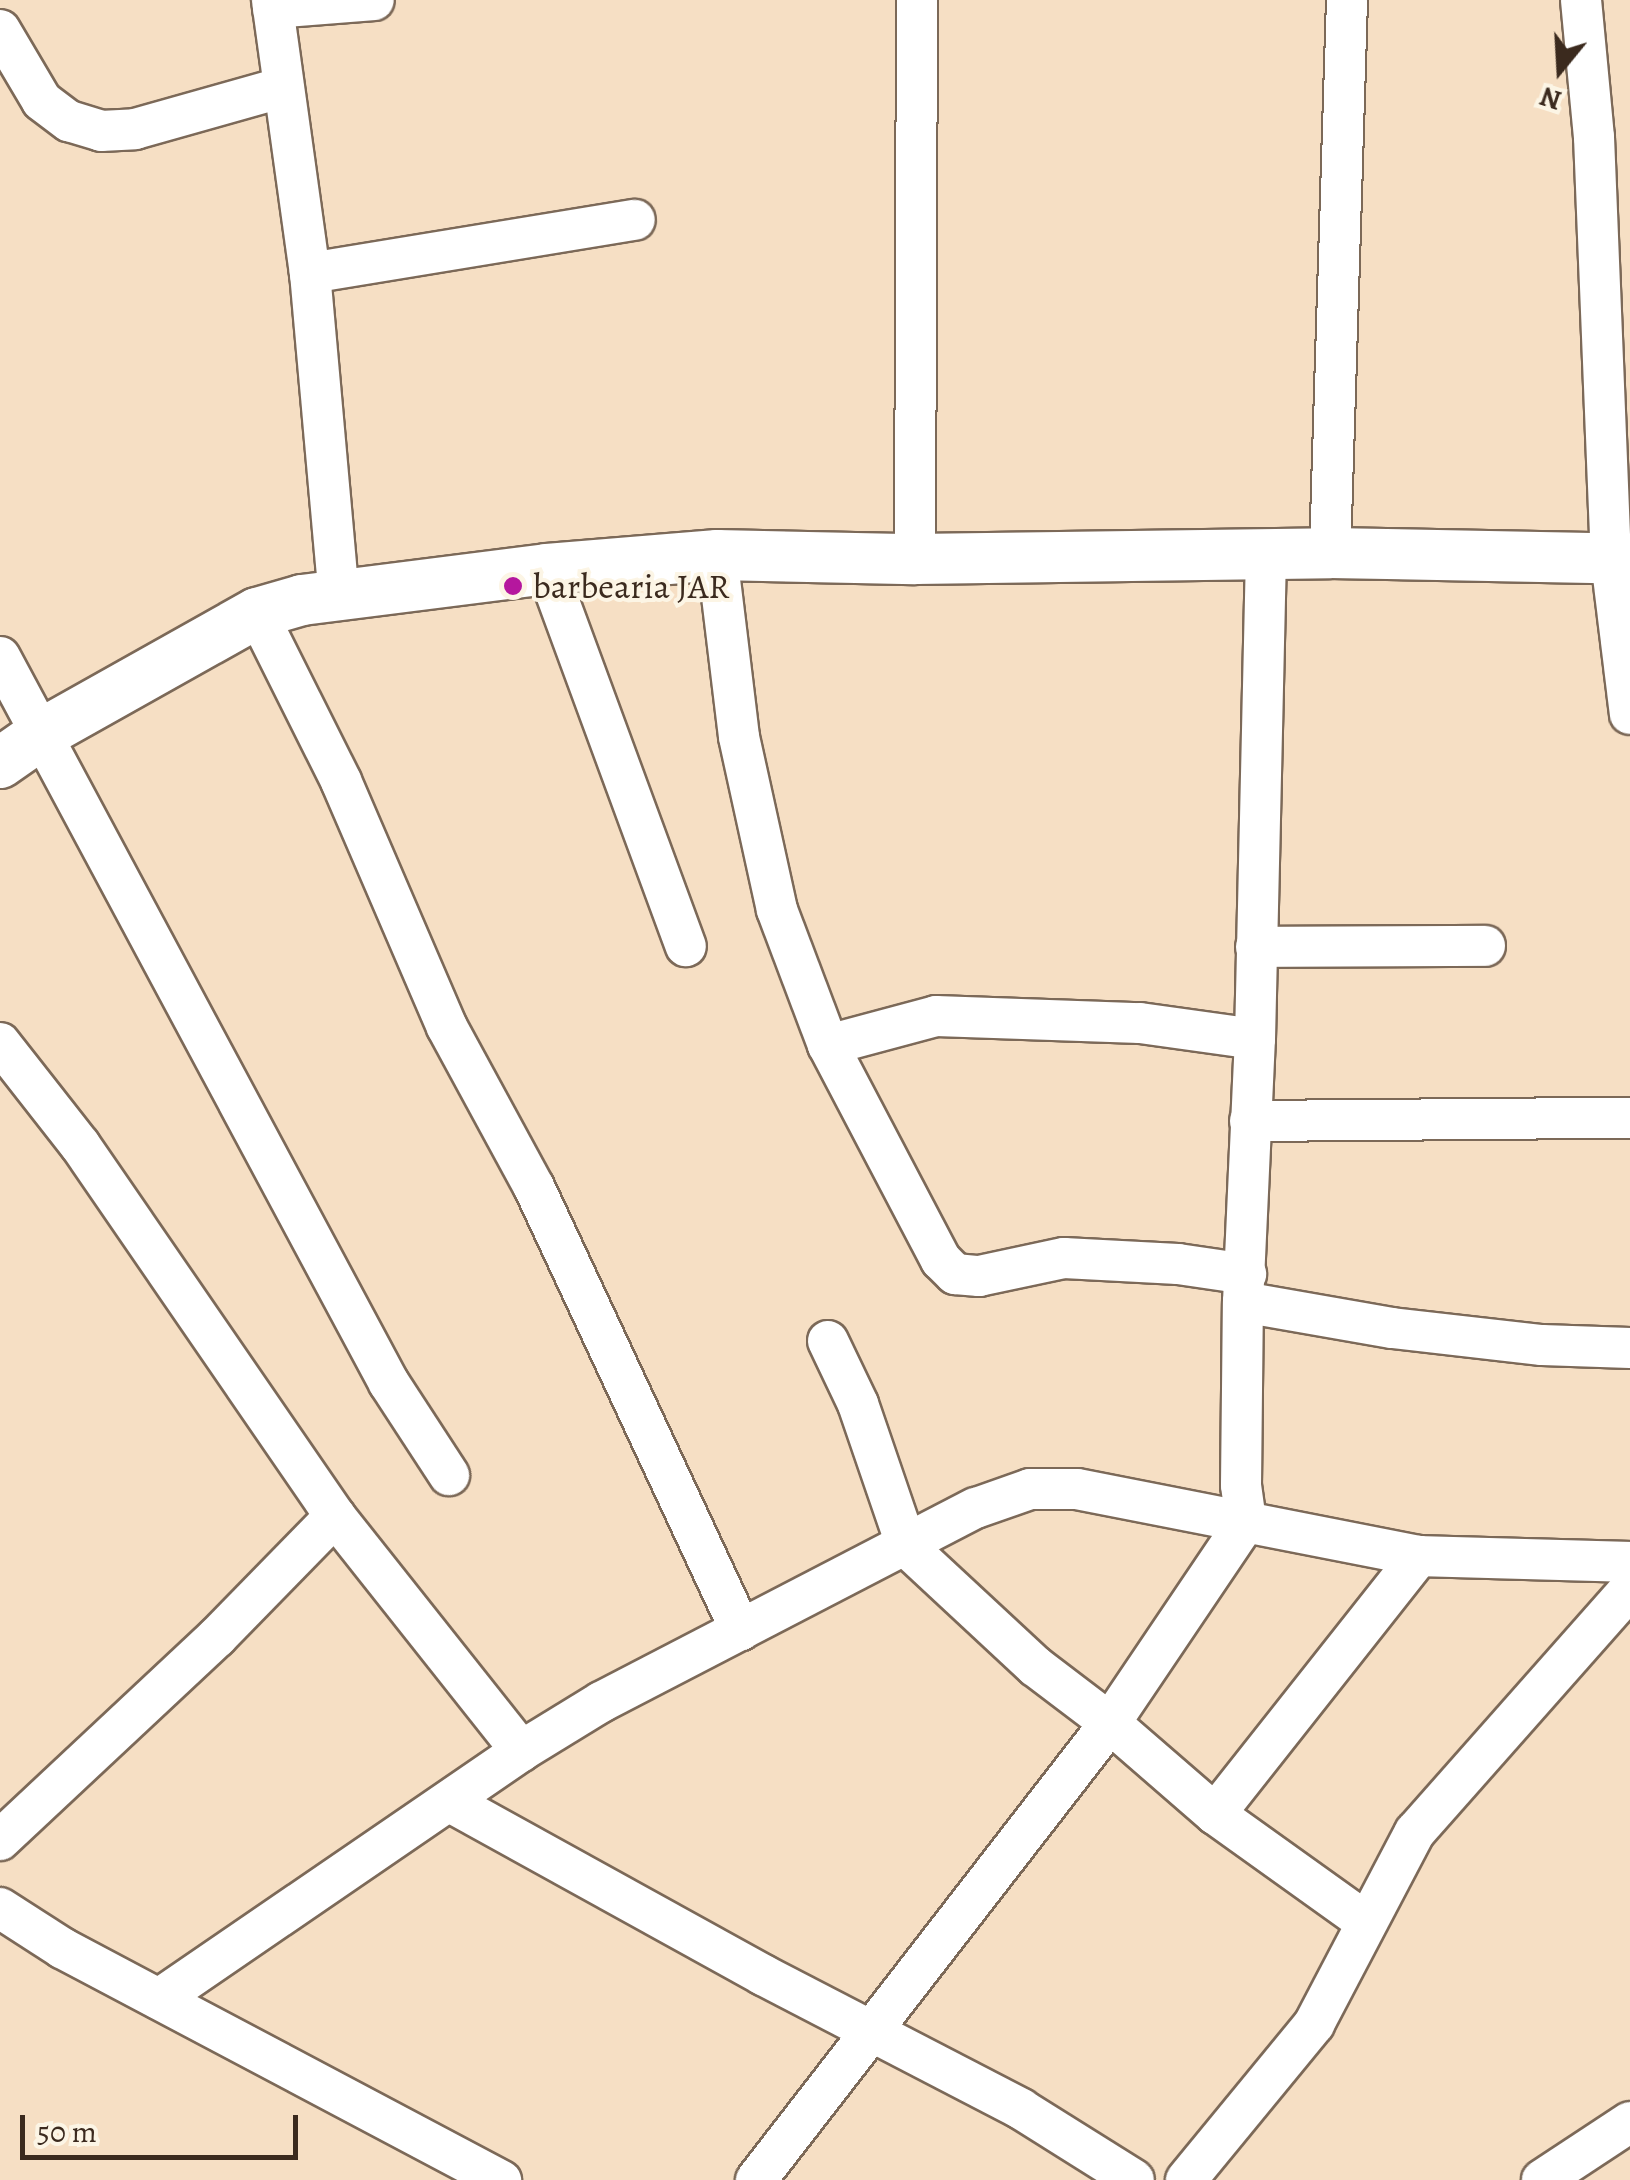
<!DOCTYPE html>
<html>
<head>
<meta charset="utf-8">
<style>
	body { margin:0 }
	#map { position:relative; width:1630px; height:2180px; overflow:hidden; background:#f6dfc4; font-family:Alegreya,serif }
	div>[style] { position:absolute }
	.roads { filter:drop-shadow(2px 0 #7c6958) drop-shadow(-2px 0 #7c6958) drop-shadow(0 2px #7c6958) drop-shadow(0 -2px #7c6958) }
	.minor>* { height:40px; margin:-20px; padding:0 20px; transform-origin:20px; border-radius:20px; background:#fff }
	.tertiary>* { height:50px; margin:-25px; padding:0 25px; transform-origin:25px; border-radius:25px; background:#fff }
	.dots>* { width:28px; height:28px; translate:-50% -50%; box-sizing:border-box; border:5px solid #fcf5e5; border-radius:50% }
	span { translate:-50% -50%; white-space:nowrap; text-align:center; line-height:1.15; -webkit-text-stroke:8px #fcf5e5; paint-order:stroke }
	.poi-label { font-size:35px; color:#3b2a1e }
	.left { translate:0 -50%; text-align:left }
	.north { position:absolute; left:1510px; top:20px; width:100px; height:100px; -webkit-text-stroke:8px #fcf5e5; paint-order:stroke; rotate:198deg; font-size:28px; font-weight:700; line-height:40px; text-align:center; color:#3b2a1e }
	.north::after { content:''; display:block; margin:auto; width:35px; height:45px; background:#3b2a1e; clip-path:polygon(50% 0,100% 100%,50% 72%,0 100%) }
	.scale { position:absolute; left:20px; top:2115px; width:278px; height:45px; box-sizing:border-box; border:5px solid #3b2a1e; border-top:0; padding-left:12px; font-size:30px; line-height:35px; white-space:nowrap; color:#3b2a1e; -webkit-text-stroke:8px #fcf5e5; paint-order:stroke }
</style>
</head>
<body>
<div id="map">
	<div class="roads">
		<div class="minor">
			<div style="left:272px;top:0;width:276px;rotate:82.1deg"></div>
			<div style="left:310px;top:273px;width:323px;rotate:84.9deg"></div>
			<div style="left:1581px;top:0;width:138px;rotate:84.6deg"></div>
			<div style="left:1594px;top:137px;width:423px;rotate:87.7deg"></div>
			<div style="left:1611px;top:560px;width:155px;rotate:83deg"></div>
			<div style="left:273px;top:8px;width:101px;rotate:-4.5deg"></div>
			<div style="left:0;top:30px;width:82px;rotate:59.4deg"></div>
			<div style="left:42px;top:101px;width:34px;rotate:37deg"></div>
			<div style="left:69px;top:121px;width:34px;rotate:17deg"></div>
			<div style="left:101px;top:131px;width:34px;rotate:-3deg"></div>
			<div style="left:135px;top:129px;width:152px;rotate:-15.7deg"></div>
			<div style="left:310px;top:273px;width:329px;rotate:-9.3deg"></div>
			<div style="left:1330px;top:553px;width:553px;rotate:-88.24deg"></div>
			<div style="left:717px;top:555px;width:183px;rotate:83.1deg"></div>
			<div style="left:739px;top:737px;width:177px;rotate:77.6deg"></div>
			<div style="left:777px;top:910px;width:144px;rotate:69.3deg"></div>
			<div style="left:828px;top:1045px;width:243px;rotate:62.3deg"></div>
			<div style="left:941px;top:1260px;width:20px;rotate:45deg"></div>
			<div style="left:955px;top:1274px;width:24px;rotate:5deg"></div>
			<div style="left:979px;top:1276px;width:87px;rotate:-12deg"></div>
			<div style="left:1064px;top:1258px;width:114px;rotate:3deg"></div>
			<div style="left:1178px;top:1264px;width:69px;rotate:8.4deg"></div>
			<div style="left:915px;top:559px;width:559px;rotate:-89.8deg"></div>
			<div style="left:547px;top:569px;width:402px;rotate:69.8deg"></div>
			<div style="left:257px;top:613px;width:188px;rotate:63.4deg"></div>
			<div style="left:341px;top:781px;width:268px;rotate:66.7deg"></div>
			<div style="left:447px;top:1027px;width:182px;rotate:61.5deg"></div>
			<div style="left:534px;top:1187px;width:489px;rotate:65deg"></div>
			<div style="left:0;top:657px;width:824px;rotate:61.82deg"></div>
			<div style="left:389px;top:1383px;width:110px;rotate:56.9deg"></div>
			<div style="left:1256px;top:947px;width:229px;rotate:-0.3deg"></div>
			<div style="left:0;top:1043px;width:130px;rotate:51.9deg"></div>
			<div style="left:80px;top:1145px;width:450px;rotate:55.5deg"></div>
			<div style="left:335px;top:1516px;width:300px;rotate:51.6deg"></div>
			<div style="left:828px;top:1045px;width:112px;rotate:-15deg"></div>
			<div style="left:936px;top:1016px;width:204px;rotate:2deg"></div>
			<div style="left:1140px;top:1023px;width:116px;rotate:7.9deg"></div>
			<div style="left:1250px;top:1121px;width:380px;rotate:-0.5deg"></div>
			<div style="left:1243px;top:1302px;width:151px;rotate:9.9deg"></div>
			<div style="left:1392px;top:1328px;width:151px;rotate:6.5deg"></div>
			<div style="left:1542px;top:1345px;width:88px;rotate:2deg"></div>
			<div style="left:828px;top:1341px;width:70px;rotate:64.5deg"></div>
			<div style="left:858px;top:1404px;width:151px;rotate:71.1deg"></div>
			<div style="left:907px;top:1547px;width:175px;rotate:42.9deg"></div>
			<div style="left:1035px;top:1666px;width:94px;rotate:37.2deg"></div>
			<div style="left:1110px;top:1723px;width:139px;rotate:40.9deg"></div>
			<div style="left:1215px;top:1814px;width:186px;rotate:35.6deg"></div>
			<div style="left:450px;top:1802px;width:358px;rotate:28.9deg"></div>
			<div style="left:763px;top:1975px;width:291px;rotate:27.4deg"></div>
			<div style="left:1021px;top:2109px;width:133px;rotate:32.1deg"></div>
			<div style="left:1215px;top:1814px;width:329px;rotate:-51.7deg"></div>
			<div style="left:0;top:1840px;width:297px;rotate:-43.1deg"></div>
			<div style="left:217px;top:1637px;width:169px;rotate:-45.7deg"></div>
			<div style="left:0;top:1908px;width:74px;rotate:32.8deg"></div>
			<div style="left:62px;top:1948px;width:497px;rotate:27.9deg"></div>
			<div style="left:159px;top:1999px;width:439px;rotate:-34.4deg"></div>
			<div style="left:521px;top:1751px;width:94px;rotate:-31.5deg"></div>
			<div style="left:601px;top:1702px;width:422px;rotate:-27.4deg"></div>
			<div style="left:976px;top:1508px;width:57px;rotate:-19.4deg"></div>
			<div style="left:1030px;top:1489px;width:47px"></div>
			<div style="left:1077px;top:1489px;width:349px;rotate:11.1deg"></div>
			<div style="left:1419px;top:1556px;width:211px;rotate:1.6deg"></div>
			<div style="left:756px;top:2180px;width:578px;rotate:-52.24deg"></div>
			<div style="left:1110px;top:1723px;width:244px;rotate:-56deg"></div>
			<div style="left:1246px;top:1521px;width:36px;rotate:-98deg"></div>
			<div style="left:1241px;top:1485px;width:183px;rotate:-89.4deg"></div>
			<div style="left:1243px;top:1302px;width:263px;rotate:-87.4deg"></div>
			<div style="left:1255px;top:1039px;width:484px;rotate:-88.7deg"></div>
			<div style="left:1186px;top:2180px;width:202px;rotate:-50.6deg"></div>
			<div style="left:1314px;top:2024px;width:217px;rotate:-62.3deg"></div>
			<div style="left:1415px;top:1832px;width:324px;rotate:-48.5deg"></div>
			<div style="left:1542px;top:2180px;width:105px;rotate:-33.4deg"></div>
		</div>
		<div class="tertiary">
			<div style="left:0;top:763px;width:52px;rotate:-34.9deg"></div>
			<div style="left:43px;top:733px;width:245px;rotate:-29.3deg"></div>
			<div style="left:257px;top:613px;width:47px;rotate:-16.1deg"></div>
			<div style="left:302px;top:600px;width:247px;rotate:-7.2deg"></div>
			<div style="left:547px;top:569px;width:171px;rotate:-4.7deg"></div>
			<div style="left:717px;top:555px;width:198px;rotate:1.2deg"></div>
			<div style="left:915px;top:559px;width:415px;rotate:-0.8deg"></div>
			<div style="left:1330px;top:553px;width:300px;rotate:1.1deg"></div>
		</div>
	</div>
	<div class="dots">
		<div style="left:513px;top:586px;background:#b5179e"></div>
	</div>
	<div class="poi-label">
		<span class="left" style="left:533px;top:586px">barbearia JAR</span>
	</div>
	<div class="north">N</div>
	<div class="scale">50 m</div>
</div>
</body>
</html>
